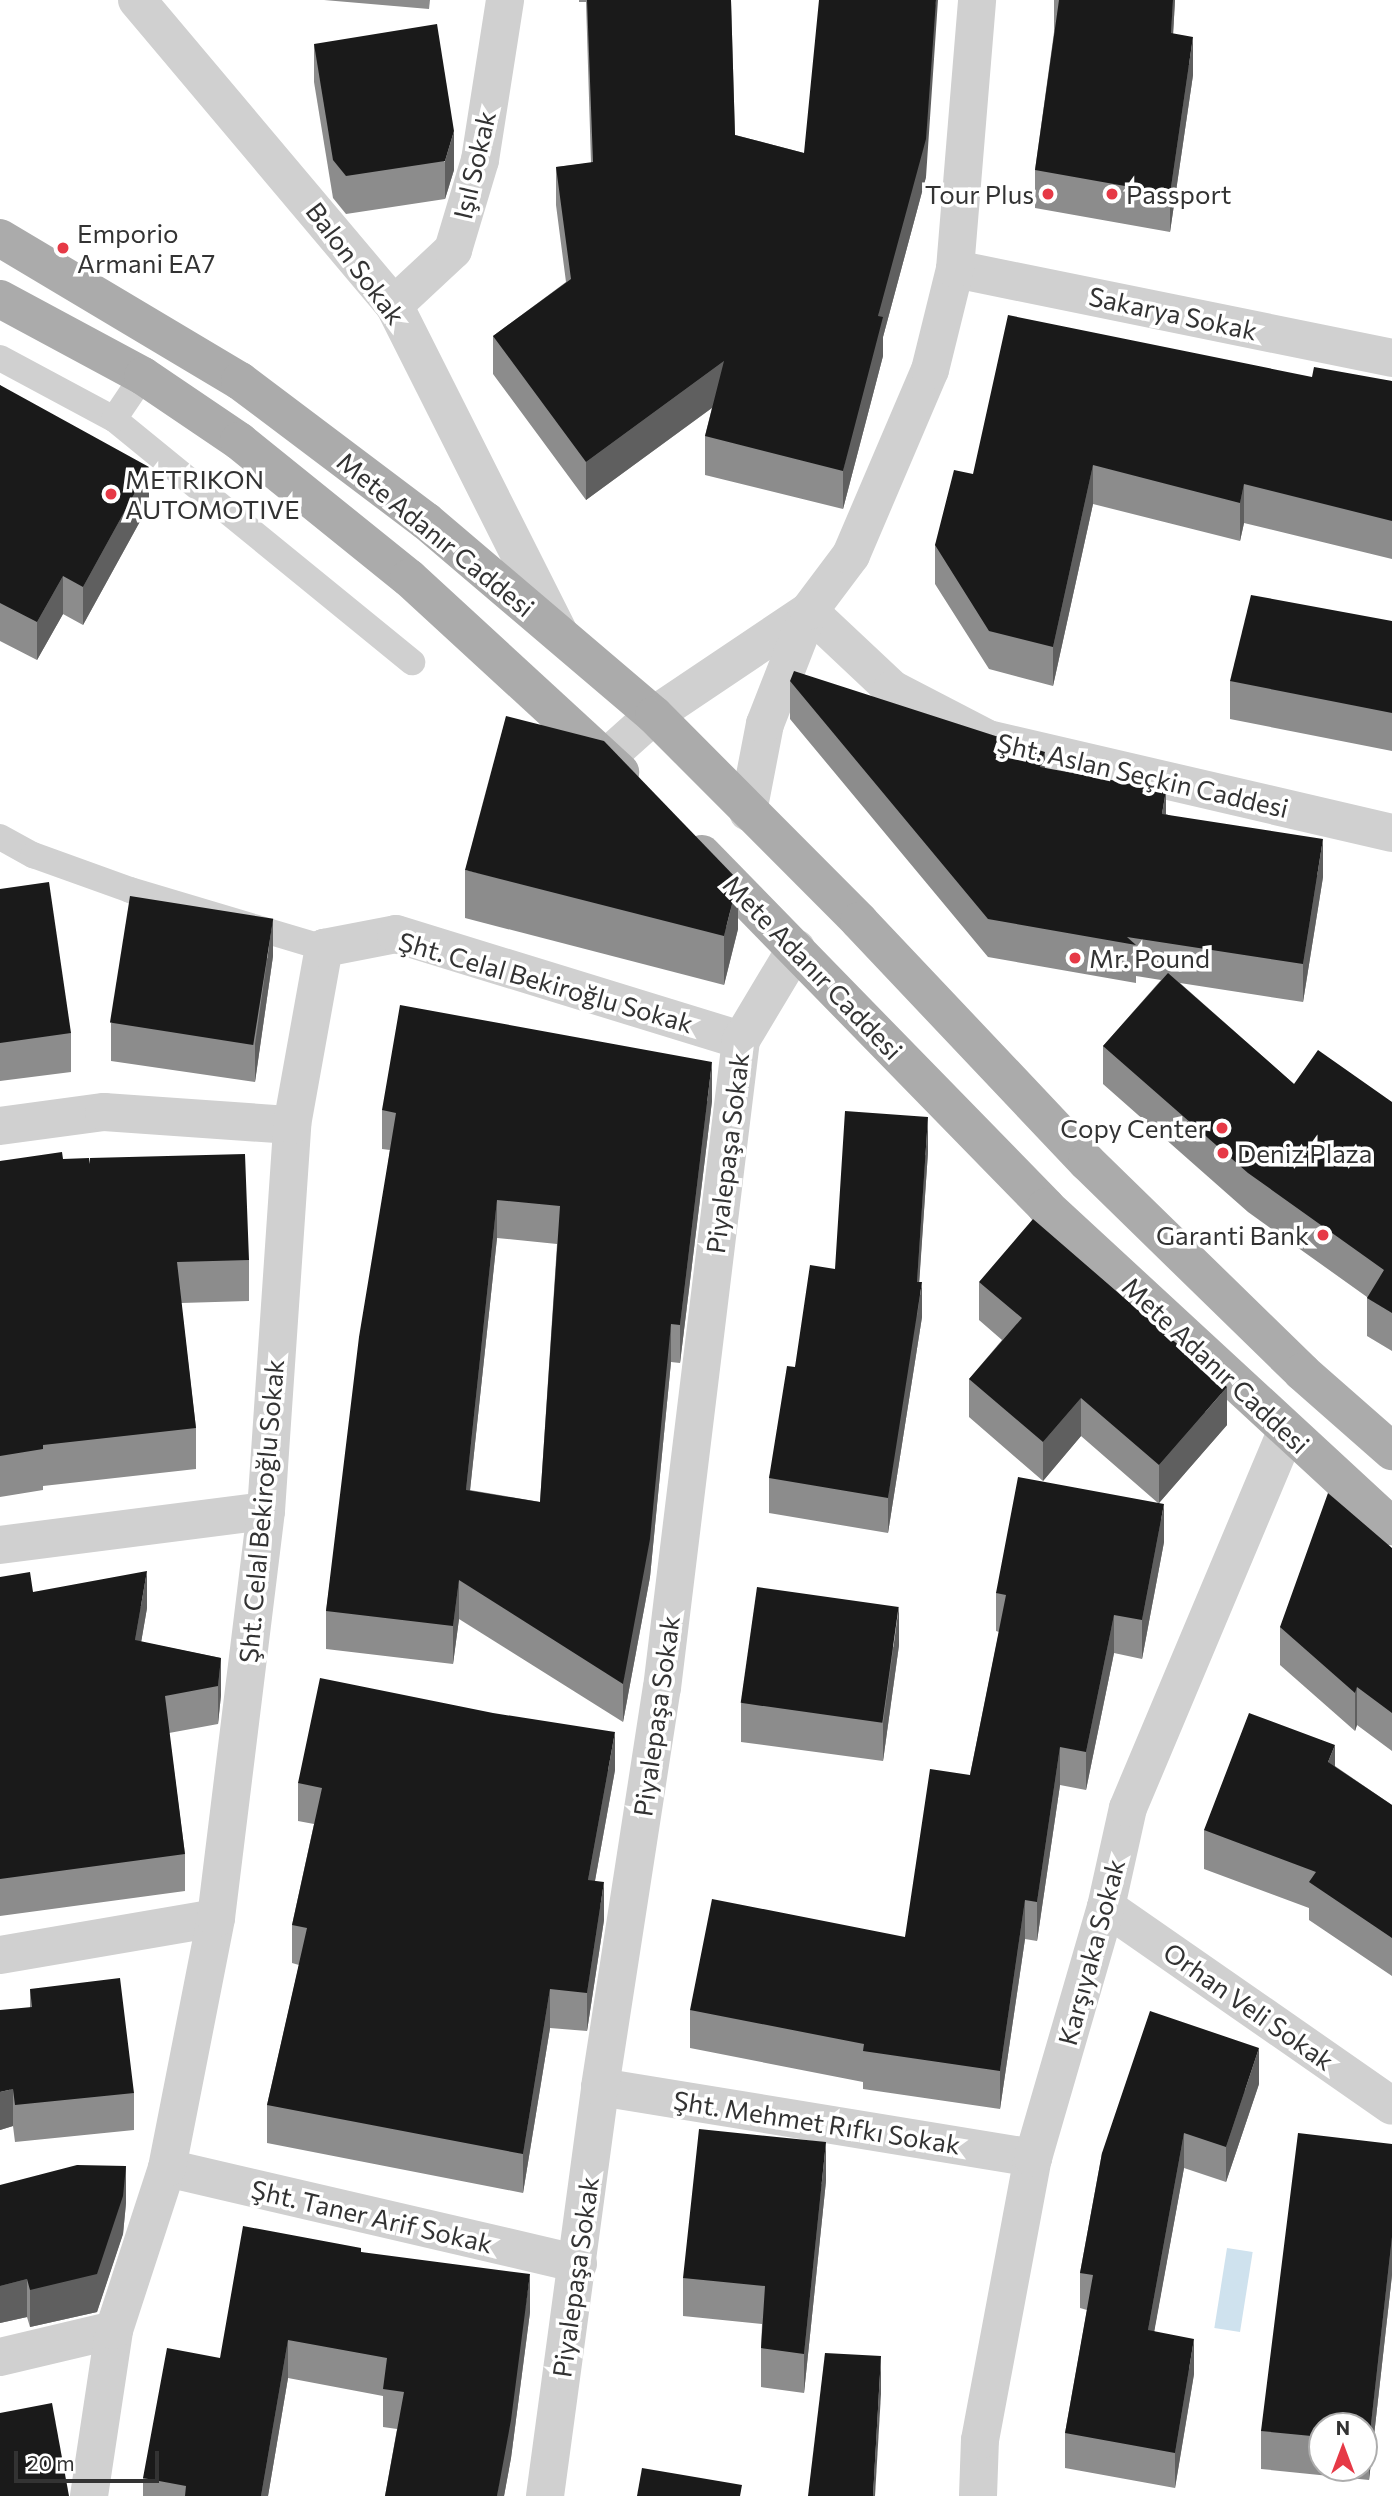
<!DOCTYPE html>
<html>
<head>
<meta charset="utf-8">
<style>
	body { margin:0 }
	#map { position:relative; width:1392px; height:2496px; overflow:hidden; background:#fff; font-family:Commissioner,sans-serif }
	div>[style] { position:absolute }
	.water>* { inset:0; background:#cfe2ee; transform-origin:0 0 }
	.service>* { height:26px; margin:-13px; padding:0 13px; transform-origin:13px; border-radius:13px; background:#d0d0d0 }
	.minor>* { height:38px; margin:-19px; padding:0 19px; transform-origin:19px; border-radius:19px; background:#d0d0d0 }
	.primary>* { height:38px; margin:-19px; padding:0 19px; transform-origin:19px; border-radius:19px; background:#ababab }
	.wall>* { inset:0; background:#8c8c8c }
	.shaded-wall>* { inset:0; background:#5f5f5f }
	.building>* { inset:0; background:#1a1a1a; transform-origin:0 0 }
	.dots>* { width:19px; height:19px; translate:-50% -50%; box-sizing:border-box; border:4px solid #fff; border-radius:50% }
	span { translate:-50% -50%; white-space:nowrap; text-align:center; line-height:1.15; -webkit-text-stroke:7px #fff; paint-order:stroke }
	.street-label { font-size:26px; color:#333 }
	.poi-label { font-size:26px; color:#333 }
	.right { translate:-100% -50%; text-align:right }
	.left { translate:0 -50%; text-align:left }
	.north { position:absolute; left:1308px; top:2412px; width:70px; height:70px; box-sizing:border-box; background:#fff; border:2px solid #adadad; border-radius:50%; rotate:0deg; font-size:19px; font-weight:700; line-height:28px; text-align:center; color:#333 }
	.north::after { content:''; display:block; margin:auto; width:24px; height:32px; background:#e63946; clip-path:polygon(50% 0,100% 100%,50% 72%,0 100%) }
	.scale { position:absolute; left:14px; top:2451px; width:145px; height:32px; box-sizing:border-box; border:4px solid #333; border-top:0; padding-left:9px; font-size:21px; line-height:24px; white-space:nowrap; color:#333; -webkit-text-stroke:5px #fff; paint-order:stroke }
</style>
</head>
<body>
<div id="map">
	<div class="water">
		<div style="left:1227px;top:2248px;width:26px;height:81px;rotate:9deg"></div>
	</div>
	<div class="service">
		<div style="left:0;top:358px;width:129px;rotate:28.2deg"></div>
		<div style="left:114px;top:419px;width:385px;rotate:39.2deg"></div>
		<div style="left:114px;top:419px;width:52px;rotate:-56deg"></div>
		<div style="left:0;top:837px;width:38px;rotate:29deg"></div>
		<div style="left:33px;top:855px;width:103px;rotate:19.8deg"></div>
		<div style="left:130px;top:890px;width:202px;rotate:16.6deg"></div>
	</div>
	<div class="minor">
		<div style="left:137px;top:0;width:399px;rotate:49.9deg"></div>
		<div style="left:394px;top:305px;width:369px;rotate:63.3deg"></div>
		<div style="left:955px;top:269px;width:446px;rotate:11.5deg"></div>
		<div style="left:394px;top:305px;width:81px;rotate:-43deg"></div>
		<div style="left:453px;top:250px;width:94px;rotate:-73.3deg"></div>
		<div style="left:480px;top:160px;width:162px;rotate:-81.1deg"></div>
		<div style="left:809px;top:611px;width:114px;rotate:43.2deg"></div>
		<div style="left:892px;top:689px;width:108px;rotate:27.5deg"></div>
		<div style="left:988px;top:739px;width:415px;rotate:13.1deg"></div>
		<div style="left:606px;top:758px;width:64px;rotate:-41.9deg"></div>
		<div style="left:654px;top:715px;width:187px;rotate:-33.9deg"></div>
		<div style="left:748px;top:812px;width:90px;rotate:-79.1deg"></div>
		<div style="left:765px;top:724px;width:121px;rotate:-68.7deg"></div>
		<div style="left:809px;top:611px;width:70px;rotate:-53.1deg"></div>
		<div style="left:851px;top:555px;width:201px;rotate:-66.9deg"></div>
		<div style="left:930px;top:370px;width:104px;rotate:-76.1deg"></div>
		<div style="left:955px;top:269px;width:270px;rotate:-85.3deg"></div>
		<div style="left:0;top:1126px;width:105px;rotate:-7.7deg"></div>
		<div style="left:104px;top:1112px;width:188px;rotate:4deg"></div>
		<div style="left:0;top:1545px;width:268px;rotate:-7.3deg"></div>
		<div style="left:1106px;top:1907px;width:348px;rotate:34.8deg"></div>
		<div style="left:0;top:1955px;width:219px;rotate:-9.7deg"></div>
		<div style="left:600px;top:2087px;width:439px;rotate:9.3deg"></div>
		<div style="left:167px;top:2168px;width:422px;rotate:13.1deg"></div>
		<div style="left:0;top:2357px;width:117px;rotate:-13.3deg"></div>
		<div style="left:89px;top:2496px;width:168px;rotate:-81.4deg"></div>
		<div style="left:114px;top:2330px;width:170px;rotate:-71.9deg"></div>
		<div style="left:167px;top:2168px;width:255px;rotate:-78.9deg"></div>
		<div style="left:216px;top:1918px;width:410px;rotate:-83deg"></div>
		<div style="left:266px;top:1511px;width:387px;rotate:-86.1deg"></div>
		<div style="left:292px;top:1125px;width:180px;rotate:-79.8deg"></div>
		<div style="left:324px;top:948px;width:73px;rotate:-11deg"></div>
		<div style="left:396px;top:934px;width:361px;rotate:17.1deg"></div>
		<div style="left:545px;top:2496px;width:413px;rotate:-82.3deg"></div>
		<div style="left:600px;top:2087px;width:404px;rotate:-81.2deg"></div>
		<div style="left:662px;top:1688px;width:653px;rotate:-83.05deg"></div>
		<div style="left:741px;top:1040px;width:107px;rotate:-59.1deg"></div>
		<div style="left:978px;top:2496px;width:56px;rotate:-88deg"></div>
		<div style="left:980px;top:2440px;width:287px;rotate:-79.4deg"></div>
		<div style="left:1033px;top:2158px;width:261px;rotate:-73.8deg"></div>
		<div style="left:1106px;top:1907px;width:101px;rotate:-77.5deg"></div>
		<div style="left:1128px;top:1808px;width:408px;rotate:-67.2deg"></div>
	</div>
	<div class="primary">
		<div style="left:0;top:238px;width:279px;rotate:30.8deg"></div>
		<div style="left:240px;top:381px;width:233px;rotate:37deg"></div>
		<div style="left:426px;top:521px;width:299px;rotate:40.4deg"></div>
		<div style="left:654px;top:715px;width:291px;rotate:45.1deg"></div>
		<div style="left:859px;top:921px;width:332px;rotate:46.6deg"></div>
		<div style="left:1087px;top:1162px;width:301px;rotate:44.3deg"></div>
		<div style="left:1302px;top:1372px;width:120px;rotate:41.3deg"></div>
		<div style="left:0;top:299px;width:162px;rotate:28.3deg"></div>
		<div style="left:143px;top:376px;width:116px;rotate:34.1deg"></div>
		<div style="left:239px;top:441px;width:218px;rotate:38.9deg"></div>
		<div style="left:409px;top:578px;width:287px;rotate:42.6deg"></div>
		<div style="left:702px;top:854px;width:493px;rotate:45.7deg"></div>
		<div style="left:1046px;top:1207px;width:471px;rotate:42.7deg"></div>
	</div>
	<div class="wall">
		<div style="clip-path:polygon(324px 0,430px 0,429px 9px)"></div>
		<div style="clip-path:polygon(579px 0,731px 0,735px 135px,804px 153px,926px 177px,883px 337px,883px 356px,843px 509px,705px 475px,705px 436px,712px 408px,586px 500px,493px 374px,493px 336px,566px 282px,556px 205px,556px 167px,591px 163px,586px 2px,579px 2px)"></div>
		<div style="clip-path:polygon(1054px 0,1175px 0,1173px 34px,1193px 75px,1170px 232px,1035px 208px,1035px 170px,1054px 32px)"></div>
		<div style="clip-path:polygon(314px 44px,454px 170px,445px 199px,346px 214px,333px 198px,314px 82px)"></div>
		<div style="clip-path:polygon(1312px 377px,1392px 381px,1392px 559px,1244px 523px,1240px 541px,1093px 504px,1053px 686px,989px 669px,935px 584px,935px 545px,973px 474px)"></div>
		<div style="clip-path:polygon(0 385px,149px 505px,83px 625px,63px 614px,37px 660px,0 641px)"></div>
		<div style="clip-path:polygon(1392px 621px,1392px 751px,1230px 719px,1230px 681px)"></div>
		<div style="clip-path:polygon(790px 681px,1045px 768px,1166px 814px,1323px 877px,1303px 1002px,1180px 983px,1294px 1084px,1392px 1102px,1392px 1351px,1367px 1336px,1367px 1297px,1248px 1212px,1103px 1084px,1103px 1046px,1161px 980px,1136px 976px,1136px 983px,988px 957px,790px 719px)"></div>
		<div style="clip-path:polygon(465px 870px,738px 929px,724px 985px,465px 918px)"></div>
		<div style="clip-path:polygon(0 889px,71px 1033px,71px 1072px,0 1081px)"></div>
		<div style="clip-path:polygon(273px 956px,255px 1082px,111px 1061px,111px 1023px)"></div>
		<div style="clip-path:polygon(evenodd,712px 1101px,680px 1363px,671px 1362px,650px 1577px,623px 1722px,459px 1619px,453px 1664px,326px 1649px,326px 1611px,390px 1150px,382px 1149px,382px 1110px,712px 1101px,497px 1238px,557px 1244px,540px 1502px,470px 1490px,497px 1238px)"></div>
		<div style="clip-path:polygon(928px 1152px,919px 1282px,922px 1317px,888px 1533px,769px 1513px,769px 1478px,795px 1367px,835px 1269px)"></div>
		<div style="clip-path:polygon(63px 1159px,89px 1164px,249px 1260px,249px 1301px,181px 1303px,196px 1428px,196px 1469px,43px 1486px,43px 1490px,0 1497px,0 1161px)"></div>
		<div style="clip-path:polygon(979px 1282px,1227px 1425px,1159px 1503px,1164px 1542px,1142px 1659px,1114px 1653px,1086px 1790px,1060px 1785px,1037px 1941px,1025px 1939px,1000px 2109px,863px 2089px,863px 2082px,690px 2048px,690px 2010px,905px 1937px,970px 1775px,999px 1632px,996px 1631px,996px 1593px,1158px 1503px,1081px 1436px,1043px 1481px,969px 1417px,969px 1379px,1002px 1340px,979px 1320px)"></div>
		<div style="clip-path:polygon(1392px 1548px,1392px 1751px,1357px 1725px,1355px 1731px,1280px 1665px,1280px 1627px)"></div>
		<div style="clip-path:polygon(0 1577px,33px 1592px,147px 1608px,141px 1642px,221px 1658px,221px 1695px,218px 1724px,169px 1733px,185px 1854px,185px 1891px,0 1916px)"></div>
		<div style="clip-path:polygon(899px 1645px,883px 1761px,741px 1742px,741px 1703px)"></div>
		<div style="clip-path:polygon(1335px 1766px,1392px 1805px,1392px 1976px,1309px 1920px,1309px 1908px,1204px 1869px,1204px 1830px)"></div>
		<div style="clip-path:polygon(615px 1770px,595px 1881px,604px 1920px,587px 2031px,550px 2028px,523px 2193px,267px 2143px,267px 2105px,299px 1965px,292px 1963px,292px 1925px,314px 1824px,298px 1821px,298px 1783px)"></div>
		<div style="clip-path:polygon(30px 1989px,134px 2093px,134px 2130px,15px 2142px,13px 2126px,0 2130px,30px 2007px)"></div>
		<div style="clip-path:polygon(1259px 2084px,1226px 2182px,1184px 2168px,1154px 2331px,1194px 2374px,1175px 2488px,1065px 2468px,1065px 2433px,1087px 2310px,1080px 2308px,1080px 2273px,1102px 2153px)"></div>
		<div style="clip-path:polygon(evenodd,1392px 2144px,1392px 2275px,1369px 2480px,1261px 2469px,1261px 2431px,1392px 2144px,1322px 2426px,1364px 2426px,1364px 2468px,1322px 2468px,1322px 2426px)"></div>
		<div style="clip-path:polygon(826px 2181px,804px 2393px,761px 2387px,761px 2348px,762px 2324px,683px 2316px,683px 2278px)"></div>
		<div style="clip-path:polygon(0 2185px,126px 2203px,123px 2234px,97px 2312px,30px 2327px,27px 2317px,0 2323px)"></div>
		<div style="clip-path:polygon(361px 2252px,530px 2312px,511px 2458px,504px 2496px,385px 2496px,397px 2429px,383px 2427px,383px 2396px,288px 2378px,268px 2496px,143px 2496px,143px 2478px,220px 2358px)"></div>
	</div>
	<div class="shaded-wall">
		<div style="clip-path:polygon(936px 0,938px 0,926px 177px,883px 337px,883px 356px,843px 509px,843px 471px,878px 316px)"></div>
		<div style="clip-path:polygon(1173px 0,1175px 0,1171px 72px,1171px 33px)"></div>
		<div style="clip-path:polygon(1193px 37px,1193px 75px,1170px 232px,1170px 194px)"></div>
		<div style="clip-path:polygon(454px 131px,454px 170px,445px 199px,445px 161px)"></div>
		<div style="clip-path:polygon(724px 361px,724px 399px,586px 500px,586px 462px)"></div>
		<div style="clip-path:polygon(1093px 465px,1093px 504px,1053px 686px,1053px 647px)"></div>
		<div style="clip-path:polygon(149px 467px,149px 505px,83px 625px,83px 587px)"></div>
		<div style="clip-path:polygon(1244px 484px,1244px 523px,1240px 541px,1240px 503px)"></div>
		<div style="clip-path:polygon(63px 576px,63px 614px,37px 660px,37px 622px)"></div>
		<div style="clip-path:polygon(1045px 752px,1045px 791px,1040px 767px)"></div>
		<div style="clip-path:polygon(1166px 790px,1166px 829px,1162px 814px)"></div>
		<div style="clip-path:polygon(1323px 839px,1323px 877px,1303px 1002px,1303px 964px)"></div>
		<div style="clip-path:polygon(738px 880px,738px 929px,724px 985px,724px 936px)"></div>
		<div style="clip-path:polygon(273px 918px,273px 956px,255px 1082px,255px 1044px)"></div>
		<div style="clip-path:polygon(712px 1062px,712px 1101px,680px 1363px,680px 1325px)"></div>
		<div style="clip-path:polygon(928px 1117px,928px 1152px,917px 1316px,922px 1282px,922px 1317px,888px 1533px,888px 1498px,917px 1282px)"></div>
		<div style="clip-path:polygon(497px 1200px,497px 1238px,466px 1528px,466px 1490px)"></div>
		<div style="clip-path:polygon(671px 1324px,671px 1362px,650px 1577px,623px 1722px,623px 1684px)"></div>
		<div style="clip-path:polygon(1227px 1387px,1227px 1425px,1159px 1503px,1159px 1465px)"></div>
		<div style="clip-path:polygon(1081px 1398px,1081px 1436px,1043px 1481px,1043px 1442px)"></div>
		<div style="clip-path:polygon(1164px 1504px,1164px 1542px,1142px 1659px,1142px 1620px)"></div>
		<div style="clip-path:polygon(147px 1571px,147px 1608px,135px 1678px,135px 1640px)"></div>
		<div style="clip-path:polygon(459px 1580px,459px 1619px,453px 1664px,453px 1626px)"></div>
		<div style="clip-path:polygon(899px 1606px,899px 1645px,883px 1761px,883px 1723px)"></div>
		<div style="clip-path:polygon(1114px 1615px,1114px 1653px,1086px 1790px,1086px 1752px)"></div>
		<div style="clip-path:polygon(221px 1658px,221px 1695px,218px 1724px,218px 1686px)"></div>
		<div style="clip-path:polygon(1357px 1687px,1357px 1725px,1355px 1731px,1355px 1693px)"></div>
		<div style="clip-path:polygon(615px 1732px,615px 1770px,588px 1919px,588px 1880px)"></div>
		<div style="clip-path:polygon(1335px 1745px,1335px 1784px,1328px 1762px)"></div>
		<div style="clip-path:polygon(1060px 1747px,1060px 1785px,1037px 1941px,1037px 1902px)"></div>
		<div style="clip-path:polygon(604px 1882px,604px 1920px,587px 2031px,587px 1993px)"></div>
		<div style="clip-path:polygon(1025px 1900px,1025px 1939px,1000px 2109px,1000px 2071px)"></div>
		<div style="clip-path:polygon(550px 1989px,550px 2028px,523px 2193px,523px 2154px)"></div>
		<div style="clip-path:polygon(1259px 2048px,1259px 2084px,1226px 2182px,1226px 2147px)"></div>
		<div style="clip-path:polygon(13px 2089px,13px 2126px,0 2130px,0 2092px)"></div>
		<div style="clip-path:polygon(1184px 2133px,1184px 2168px,1148px 2366px,1148px 2330px)"></div>
		<div style="clip-path:polygon(826px 2142px,826px 2181px,804px 2393px,804px 2354px)"></div>
		<div style="clip-path:polygon(126px 2166px,126px 2203px,123px 2234px,97px 2312px,30px 2327px,30px 2290px)"></div>
		<div style="clip-path:polygon(1392px 2237px,1392px 2275px,1369px 2480px,1369px 2442px)"></div>
		<div style="clip-path:polygon(530px 2274px,530px 2312px,511px 2458px,504px 2496px,497px 2496px)"></div>
		<div style="clip-path:polygon(27px 2279px,27px 2317px,0 2323px,0 2286px)"></div>
		<div style="clip-path:polygon(1194px 2339px,1194px 2374px,1175px 2488px,1175px 2453px)"></div>
		<div style="clip-path:polygon(288px 2340px,288px 2378px,268px 2496px,261px 2496px)"></div>
		<div style="clip-path:polygon(881px 2356px,881px 2394px,875px 2496px,873px 2496px)"></div>
	</div>
	<div class="building">
		<div style="clip-path:polygon(587px 0,731px 0,735px 135px,804px 153px,819px 0,936px 0,926px 139px,878px 316px,883px 317px,843px 471px,705px 436px,724px 361px,586px 462px,493px 336px,571px 279px,556px 167px,593px 162px)"></div>
		<div style="clip-path:polygon(1059px 0,1173px 0,1171px 33px,1193px 37px,1170px 194px,1035px 170px)"></div>
		<div style="clip-path:polygon(437px 24px,454px 131px,445px 161px,346px 176px,333px 160px,314px 44px)"></div>
		<div style="clip-path:polygon(1008px 315px,1312px 377px,1314px 367px,1392px 381px,1392px 521px,1244px 484px,1240px 503px,1093px 465px,1053px 647px,989px 631px,935px 545px,954px 470px,973px 474px)"></div>
		<div style="clip-path:polygon(0 385px,149px 467px,83px 587px,63px 576px,37px 622px,0 603px)"></div>
		<div style="clip-path:polygon(1251px 595px,1392px 621px,1392px 713px,1230px 681px)"></div>
		<div style="clip-path:polygon(794px 671px,1045px 752px,1040px 767px,1166px 790px,1162px 814px,1323px 839px,1303px 964px,1127px 937px,1136px 945px,988px 919px,790px 681px)"></div>
		<div style="clip-path:polygon(506px 716px,604px 741px,738px 880px,724px 936px,465px 870px)"></div>
		<div style="clip-path:polygon(49px 882px,71px 1033px,0 1043px,0 889px)"></div>
		<div style="left:130px;top:896px;width:145px;height:128px;rotate:9deg"></div>
		<div style="clip-path:polygon(1168px 973px,1294px 1084px,1318px 1050px,1392px 1102px,1392px 1313px,1367px 1298px,1384px 1270px,1248px 1173px,1103px 1046px)"></div>
		<div style="clip-path:polygon(evenodd,400px 1005px,712px 1062px,680px 1325px,671px 1324px,650px 1539px,623px 1684px,459px 1580px,453px 1626px,326px 1611px,359px 1337px,396px 1113px,382px 1110px,400px 1005px,497px 1200px,560px 1206px,540px 1502px,466px 1490px,497px 1200px)"></div>
		<div style="clip-path:polygon(845px 1111px,928px 1117px,917px 1282px,922px 1282px,888px 1498px,769px 1478px,787px 1366px,795px 1367px,810px 1265px,835px 1269px)"></div>
		<div style="clip-path:polygon(62px 1152px,63px 1159px,89px 1158px,89px 1164px,90px 1158px,245px 1154px,249px 1260px,177px 1262px,196px 1428px,43px 1445px,43px 1449px,0 1456px,0 1161px)"></div>
		<div style="clip-path:polygon(1033px 1219px,1227px 1387px,1159px 1465px,1081px 1398px,1043px 1442px,969px 1379px,1022px 1318px,979px 1282px)"></div>
		<div style="clip-path:polygon(1018px 1477px,1164px 1504px,1142px 1620px,1114px 1615px,1086px 1752px,1060px 1747px,1037px 1902px,1025px 1900px,1000px 2071px,863px 2051px,864px 2044px,690px 2010px,712px 1899px,905px 1937px,930px 1769px,970px 1775px,1006px 1595px,996px 1593px)"></div>
		<div style="clip-path:polygon(1328px 1493px,1392px 1548px,1392px 1713px,1357px 1687px,1355px 1693px,1280px 1627px)"></div>
		<div style="clip-path:polygon(147px 1571px,135px 1640px,221px 1658px,218px 1686px,165px 1696px,185px 1854px,0 1879px,0 1577px,30px 1572px,33px 1592px)"></div>
		<div style="left:757px;top:1587px;width:143px;height:117px;rotate:8deg"></div>
		<div style="clip-path:polygon(320px 1678px,493px 1713px,615px 1732px,588px 1880px,604px 1882px,587px 1993px,550px 1989px,523px 2154px,267px 2105px,307px 1928px,292px 1925px,322px 1788px,298px 1783px)"></div>
		<div style="clip-path:polygon(1249px 1713px,1335px 1745px,1328px 1762px,1392px 1805px,1392px 1938px,1309px 1882px,1316px 1872px,1204px 1830px)"></div>
		<div style="clip-path:polygon(120px 1978px,134px 2093px,15px 2105px,13px 2089px,0 2092px,0 2010px,32px 2007px,30px 1989px)"></div>
		<div style="clip-path:polygon(1150px 2011px,1259px 2048px,1226px 2147px,1184px 2133px,1148px 2330px,1194px 2339px,1175px 2453px,1065px 2433px,1093px 2275px,1080px 2273px,1102px 2153px)"></div>
		<div style="clip-path:polygon(699px 2129px,826px 2142px,804px 2354px,761px 2348px,765px 2286px,683px 2278px)"></div>
		<div style="clip-path:polygon(1298px 2133px,1392px 2144px,1392px 2237px,1369px 2442px,1364px 2442px,1364px 2426px,1322px 2426px,1322px 2437px,1261px 2431px)"></div>
		<div style="clip-path:polygon(77px 2165px,126px 2166px,123px 2196px,97px 2274px,30px 2290px,27px 2279px,0 2286px,0 2185px)"></div>
		<div style="clip-path:polygon(243px 2226px,361px 2248px,361px 2252px,530px 2274px,511px 2420px,497px 2496px,385px 2496px,404px 2392px,383px 2389px,387px 2358px,288px 2340px,261px 2496px,185px 2496px,186px 2486px,143px 2478px,167px 2348px,220px 2358px)"></div>
		<div style="clip-path:polygon(825px 2353px,881px 2356px,873px 2496px,808px 2496px)"></div>
		<div style="clip-path:polygon(52px 2403px,69px 2496px,0 2496px,0 2413px)"></div>
		<div style="clip-path:polygon(642px 2468px,742px 2485px,740px 2496px,637px 2496px)"></div>
	</div>
	<div class="dots">
		<div style="left:1048px;top:194px;background:#e63946"></div>
		<div style="left:1112px;top:194px;background:#e63946"></div>
		<div style="left:63px;top:248px;background:#e63946"></div>
		<div style="left:111px;top:494px;background:#e63946"></div>
		<div style="left:1075px;top:958px;background:#e63946"></div>
		<div style="left:1222px;top:1128px;background:#e63946"></div>
		<div style="left:1223px;top:1153px;background:#e63946"></div>
		<div style="left:1323px;top:1235px;background:#e63946"></div>
	</div>
	<div class="street-label">
		<span style="left:474px;top:165px;rotate:-77deg">Işıl Sokak</span>
		<span style="left:356px;top:263px;rotate:53deg">Balon Sokak</span>
		<span style="left:1173px;top:313px;rotate:12deg">Sakarya Sokak</span>
		<span style="left:436px;top:534px;rotate:39deg">Mete Adanır Caddesi</span>
		<span style="left:1143px;top:775px;rotate:13deg">Şht. Aslan Seçkin Caddesi</span>
		<span style="left:813px;top:967px;rotate:46deg">Mete Adanır Caddesi</span>
		<span style="left:546px;top:982px;rotate:16deg">Şht. Celal Bekiroğlu Sokak</span>
		<span style="left:727px;top:1153px;rotate:-83deg">Piyalepaşa Sokak</span>
		<span style="left:1216px;top:1365px;rotate:43deg">Mete Adanır Caddesi</span>
		<span style="left:261px;top:1511px;rotate:-85deg">Şht. Celal Bekiroğlu Sokak</span>
		<span style="left:656px;top:1716px;rotate:-82deg">Piyalepaşa Sokak</span>
		<span style="left:1091px;top:1952px;rotate:-75deg">Karşıyaka Sokak</span>
		<span style="left:1249px;top:2006px;rotate:35deg">Orhan Veli Sokak</span>
		<span style="left:817px;top:2122px;rotate:9deg">Şht. Mehmet Rıfkı Sokak</span>
		<span style="left:372px;top:2216px;rotate:13deg">Şht. Taner Arif Sokak</span>
		<span style="left:575px;top:2277px;rotate:-82deg">Piyalepaşa Sokak</span>
	</div>
	<div class="poi-label">
		<span class="right" style="left:1034px;top:194px">Tour Plus</span>
		<span class="left" style="left:1126px;top:194px">Passport</span>
		<span class="left" style="left:77px;top:248px">Emporio<br>Armani EA7</span>
		<span class="left" style="left:125px;top:494px">METRIKON<br>AUTOMOTIVE</span>
		<span class="left" style="left:1089px;top:958px">Mr. Pound</span>
		<span class="right" style="left:1208px;top:1128px">Copy Center</span>
		<span class="left" style="left:1237px;top:1153px">Deniz Plaza</span>
		<span class="right" style="left:1309px;top:1235px">Garanti Bank</span>
	</div>
	<div class="north">N</div>
	<div class="scale">20 m</div>
</div>
</body>
</html>
